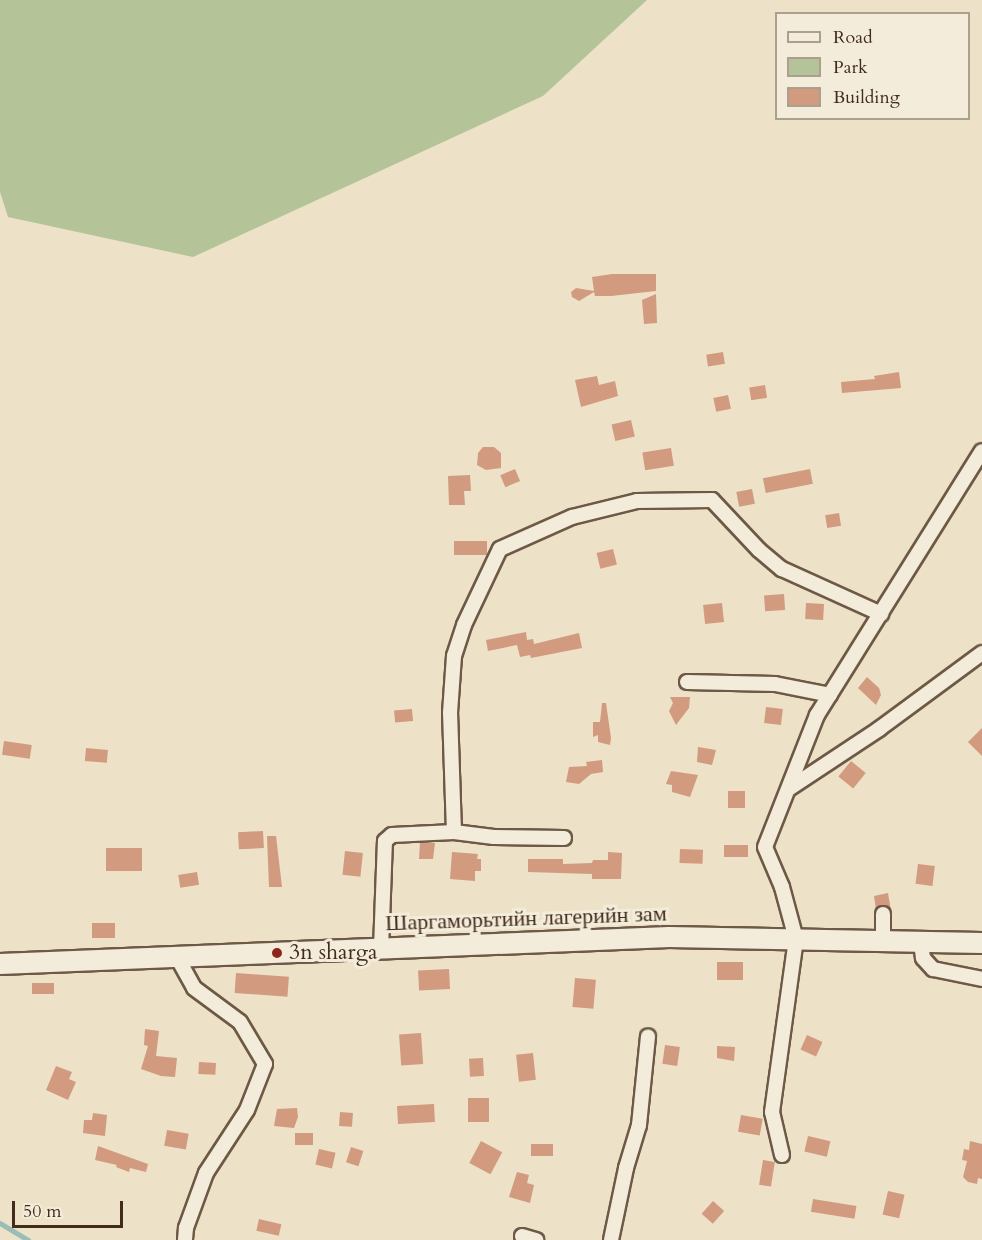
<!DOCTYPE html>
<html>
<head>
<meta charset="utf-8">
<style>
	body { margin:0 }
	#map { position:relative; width:982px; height:1240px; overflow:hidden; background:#ede2c7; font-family:Cardo,serif }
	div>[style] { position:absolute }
	.green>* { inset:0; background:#b5c498 }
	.stream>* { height:4.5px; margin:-2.25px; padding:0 2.25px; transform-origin:2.25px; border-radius:2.25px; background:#99bdb7 }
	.building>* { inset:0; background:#d29a7e; transform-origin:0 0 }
	.roads { filter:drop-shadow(2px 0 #6d5945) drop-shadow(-2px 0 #6d5945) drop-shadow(0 2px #6d5945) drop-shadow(0 -2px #6d5945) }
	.street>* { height:14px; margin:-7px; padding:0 7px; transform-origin:7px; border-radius:7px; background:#f3ecdb }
	.secondary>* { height:20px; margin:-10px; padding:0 10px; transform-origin:10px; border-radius:10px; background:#f3ecdb }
	.dots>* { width:16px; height:16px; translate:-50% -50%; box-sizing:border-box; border:3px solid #f3ecdb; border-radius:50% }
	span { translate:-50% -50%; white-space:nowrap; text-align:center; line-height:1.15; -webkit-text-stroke:6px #f3ecdb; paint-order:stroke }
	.street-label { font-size:22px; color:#422b1a }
	.poi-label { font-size:22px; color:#422b1a }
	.left { translate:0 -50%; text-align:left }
	.legend { position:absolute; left:775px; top:12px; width:195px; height:108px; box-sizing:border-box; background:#f3ecdb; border:2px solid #ac9f8e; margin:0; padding:8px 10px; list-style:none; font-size:18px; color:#422b1a }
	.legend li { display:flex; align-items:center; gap:12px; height:30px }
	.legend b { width:30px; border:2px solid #ac9f8e }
	.scale { position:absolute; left:12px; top:1201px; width:111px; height:27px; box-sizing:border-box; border:3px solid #422b1a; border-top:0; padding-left:8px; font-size:18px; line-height:21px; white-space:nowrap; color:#422b1a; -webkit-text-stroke:4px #f3ecdb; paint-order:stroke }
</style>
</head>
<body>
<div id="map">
	<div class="green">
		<div style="clip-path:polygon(0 0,647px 0,543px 96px,193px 257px,8px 217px,0 192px)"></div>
	</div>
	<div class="stream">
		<div style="left:0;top:1223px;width:33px;rotate:31deg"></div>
	</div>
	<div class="building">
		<div style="clip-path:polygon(612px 274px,656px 274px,656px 291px,611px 296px,595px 296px,594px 292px,579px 301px,572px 297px,571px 292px,576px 288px,594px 291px,592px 277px)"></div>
		<div style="clip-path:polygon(656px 294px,657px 323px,644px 324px,642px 300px)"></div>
		<div style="left:723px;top:352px;width:12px;height:17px;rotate:81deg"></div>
		<div style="clip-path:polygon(899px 372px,901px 388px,842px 393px,841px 382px,875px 379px,874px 376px)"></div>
		<div style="clip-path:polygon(597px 376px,599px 385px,615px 381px,618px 396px,581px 407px,575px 380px)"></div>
		<div style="left:765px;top:385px;width:13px;height:16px;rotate:81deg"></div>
		<div style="left:728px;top:395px;width:14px;height:15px;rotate:78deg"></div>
		<div style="left:631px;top:420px;width:17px;height:20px;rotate:77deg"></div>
		<div style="clip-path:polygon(483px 447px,494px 447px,501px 453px,501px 468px,486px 470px,477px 465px,478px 453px)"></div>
		<div style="left:671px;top:448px;width:18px;height:29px;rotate:81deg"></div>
		<div style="left:515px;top:469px;width:13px;height:16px;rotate:67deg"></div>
		<div style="left:810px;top:469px;width:15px;height:48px;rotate:79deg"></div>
		<div style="clip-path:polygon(470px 475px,471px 491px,464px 491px,465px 505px,449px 505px,448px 476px)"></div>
		<div style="left:752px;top:489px;width:15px;height:16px;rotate:79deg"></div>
		<div style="left:839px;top:513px;width:13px;height:14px;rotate:81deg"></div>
		<div style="left:487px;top:541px;width:14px;height:33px;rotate:90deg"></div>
		<div style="left:613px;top:549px;width:16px;height:17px;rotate:76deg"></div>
		<div style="left:784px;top:594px;width:16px;height:20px;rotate:86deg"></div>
		<div style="left:722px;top:603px;width:19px;height:19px;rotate:84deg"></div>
		<div style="left:806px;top:603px;width:18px;height:16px;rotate:3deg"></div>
		<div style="clip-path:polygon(526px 632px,527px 640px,533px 639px,534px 644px,579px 633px,582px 648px,531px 658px,530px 655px,520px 657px,517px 645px,488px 651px,486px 640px)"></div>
		<div style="clip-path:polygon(867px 677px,879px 688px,881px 695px,876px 705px,858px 688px)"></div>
		<div style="clip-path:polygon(670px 697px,690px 697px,689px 708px,676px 725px,669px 711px,673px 703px)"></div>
		<div style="clip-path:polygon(602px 703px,606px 703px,611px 738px,610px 745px,598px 742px,598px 735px,593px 737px,593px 722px,600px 722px)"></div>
		<div style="left:766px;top:707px;width:17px;height:16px;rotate:7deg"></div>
		<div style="left:412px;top:709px;width:12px;height:18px;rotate:85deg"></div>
		<div style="clip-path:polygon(982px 728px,982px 756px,968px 742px)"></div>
		<div style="left:4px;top:741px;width:28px;height:14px;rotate:8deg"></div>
		<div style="clip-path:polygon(698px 747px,716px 750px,712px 765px,697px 762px)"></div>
		<div style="left:86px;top:748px;width:22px;height:13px;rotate:5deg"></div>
		<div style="clip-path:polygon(602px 760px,603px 772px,591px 774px,579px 784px,566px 782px,569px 767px,587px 766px,586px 762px)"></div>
		<div style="left:851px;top:761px;width:19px;height:20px;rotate:39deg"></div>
		<div style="clip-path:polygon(671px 771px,698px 775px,690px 797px,672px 792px,672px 785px,666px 784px)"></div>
		<div style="left:745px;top:791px;width:17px;height:17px;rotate:90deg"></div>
		<div style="left:263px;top:831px;width:17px;height:25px;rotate:87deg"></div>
		<div style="clip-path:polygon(267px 836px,276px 836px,282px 887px,269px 887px)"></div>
		<div style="clip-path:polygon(420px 843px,435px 843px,433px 859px,419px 859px)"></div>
		<div style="left:724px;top:845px;width:24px;height:12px"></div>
		<div style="left:106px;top:848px;width:36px;height:23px"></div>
		<div style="left:680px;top:849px;width:23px;height:14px;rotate:2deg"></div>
		<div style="left:345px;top:851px;width:18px;height:24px;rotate:6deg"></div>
		<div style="clip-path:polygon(452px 852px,478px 854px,477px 859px,481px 859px,481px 871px,475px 871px,475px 881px,450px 879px)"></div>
		<div style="clip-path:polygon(608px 852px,622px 853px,621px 879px,592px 879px,592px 874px,528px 872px,528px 859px,563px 859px,563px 864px,592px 863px,593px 860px,608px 860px)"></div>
		<div style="left:918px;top:864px;width:17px;height:20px;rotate:7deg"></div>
		<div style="left:197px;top:872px;width:13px;height:19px;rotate:81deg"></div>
		<div style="clip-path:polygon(888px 893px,891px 911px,884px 905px,876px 909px,874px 896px)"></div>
		<div style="left:92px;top:923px;width:23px;height:15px"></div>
		<div style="left:717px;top:962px;width:26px;height:18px"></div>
		<div style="left:449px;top:969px;width:20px;height:31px;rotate:87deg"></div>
		<div style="left:236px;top:973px;width:53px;height:20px;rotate:4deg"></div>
		<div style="left:575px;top:978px;width:21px;height:29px;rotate:5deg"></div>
		<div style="left:32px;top:983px;width:22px;height:11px"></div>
		<div style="clip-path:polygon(145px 1029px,159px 1031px,156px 1056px,177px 1058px,175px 1077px,161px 1076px,141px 1069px,148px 1046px,144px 1045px)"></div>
		<div style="left:421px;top:1033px;width:31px;height:22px;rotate:86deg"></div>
		<div style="left:807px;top:1035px;width:17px;height:16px;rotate:24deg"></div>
		<div style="left:665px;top:1045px;width:15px;height:19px;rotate:8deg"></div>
		<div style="clip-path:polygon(717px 1046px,735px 1047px,734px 1061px,717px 1058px)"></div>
		<div style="left:533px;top:1053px;width:27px;height:17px;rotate:84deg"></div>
		<div style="left:483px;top:1058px;width:18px;height:14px;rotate:87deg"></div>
		<div style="left:199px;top:1062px;width:17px;height:12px;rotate:3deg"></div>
		<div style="clip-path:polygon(56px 1066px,72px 1072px,69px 1079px,76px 1082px,68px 1100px,46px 1090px)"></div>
		<div style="left:468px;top:1098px;width:21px;height:24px"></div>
		<div style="left:434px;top:1104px;width:18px;height:37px;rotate:87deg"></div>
		<div style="clip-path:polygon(297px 1108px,298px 1117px,294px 1128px,274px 1126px,277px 1109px)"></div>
		<div style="left:340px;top:1112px;width:13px;height:14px;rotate:4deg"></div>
		<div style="clip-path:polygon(93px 1113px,107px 1115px,105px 1136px,83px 1133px,84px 1120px,92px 1120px)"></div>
		<div style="left:741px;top:1115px;width:22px;height:17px;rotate:10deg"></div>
		<div style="left:167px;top:1130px;width:22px;height:16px;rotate:10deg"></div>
		<div style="left:313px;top:1133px;width:12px;height:18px;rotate:90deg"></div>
		<div style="left:808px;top:1136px;width:23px;height:16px;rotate:13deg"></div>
		<div style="left:481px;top:1141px;width:24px;height:25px;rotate:28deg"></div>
		<div style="clip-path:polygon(970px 1141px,982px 1144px,982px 1179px,978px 1178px,977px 1184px,968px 1182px,963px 1177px,967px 1161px,962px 1160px,964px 1149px,969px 1150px)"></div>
		<div style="left:553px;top:1144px;width:12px;height:22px;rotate:90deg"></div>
		<div style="clip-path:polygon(98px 1146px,148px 1164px,146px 1172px,130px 1168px,129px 1172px,116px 1167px,117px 1165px,95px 1160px)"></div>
		<div style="left:351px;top:1147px;width:13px;height:16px;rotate:18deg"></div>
		<div style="left:319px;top:1149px;width:17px;height:16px;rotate:13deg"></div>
		<div style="left:763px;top:1160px;width:12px;height:25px;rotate:9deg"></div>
		<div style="clip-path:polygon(517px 1172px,529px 1175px,527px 1183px,534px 1185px,530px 1203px,509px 1197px)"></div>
		<div style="left:888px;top:1191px;width:17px;height:24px;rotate:13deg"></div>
		<div style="left:813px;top:1199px;width:44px;height:13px;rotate:9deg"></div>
		<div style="left:713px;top:1201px;width:15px;height:17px;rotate:42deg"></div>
		<div style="left:259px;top:1219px;width:23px;height:12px;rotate:13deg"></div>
	</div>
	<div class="roads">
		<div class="street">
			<div style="left:687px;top:682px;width:88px;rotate:1.3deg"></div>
			<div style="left:775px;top:684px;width:56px;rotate:11.3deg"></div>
			<div style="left:790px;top:788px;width:107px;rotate:-33.5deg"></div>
			<div style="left:879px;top:729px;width:128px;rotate:-36.4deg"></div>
			<div style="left:454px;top:832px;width:119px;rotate:-91.9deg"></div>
			<div style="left:450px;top:713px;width:57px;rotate:-86deg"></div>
			<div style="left:454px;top:656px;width:33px;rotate:-72deg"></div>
			<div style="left:464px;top:625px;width:84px;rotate:-64.7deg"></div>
			<div style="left:500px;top:549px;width:79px;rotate:-24deg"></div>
			<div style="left:572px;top:517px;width:67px;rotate:-13.8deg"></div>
			<div style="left:637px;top:501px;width:75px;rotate:-0.8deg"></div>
			<div style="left:712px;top:500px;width:69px;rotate:46.8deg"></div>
			<div style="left:759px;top:550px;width:30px;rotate:40deg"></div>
			<div style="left:782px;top:569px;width:109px;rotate:24.4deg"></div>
			<div style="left:883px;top:941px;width:27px;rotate:-90deg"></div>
			<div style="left:921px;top:942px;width:16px;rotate:83deg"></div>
			<div style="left:923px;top:958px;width:15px;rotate:48deg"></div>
			<div style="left:933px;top:969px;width:50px;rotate:11.5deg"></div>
			<div style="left:381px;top:949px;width:108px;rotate:-87.9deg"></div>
			<div style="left:385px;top:841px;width:9px;rotate:-41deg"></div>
			<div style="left:392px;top:835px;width:62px;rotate:-2.8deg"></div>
			<div style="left:454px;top:832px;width:40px;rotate:7.1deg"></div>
			<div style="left:494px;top:837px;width:70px;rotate:0.8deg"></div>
			<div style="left:177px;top:957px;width:35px;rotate:61deg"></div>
			<div style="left:194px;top:988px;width:57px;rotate:36.5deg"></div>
			<div style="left:240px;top:1022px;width:49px;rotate:59.2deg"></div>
			<div style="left:265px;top:1064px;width:49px;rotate:111.4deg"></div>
			<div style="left:247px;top:1110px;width:75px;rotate:123.1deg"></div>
			<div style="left:206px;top:1173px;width:59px;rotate:110deg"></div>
			<div style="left:186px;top:1228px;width:12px;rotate:95deg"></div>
			<div style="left:782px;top:1155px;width:44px;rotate:-103.1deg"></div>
			<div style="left:772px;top:1112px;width:175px;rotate:-82.1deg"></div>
			<div style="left:796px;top:939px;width:54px;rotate:-105.1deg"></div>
			<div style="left:782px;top:887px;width:43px;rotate:-113deg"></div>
			<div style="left:765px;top:847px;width:142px;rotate:-68.5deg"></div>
			<div style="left:817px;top:715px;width:311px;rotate:-58deg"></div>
			<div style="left:522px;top:1236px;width:15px;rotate:16deg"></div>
			<div style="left:611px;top:1240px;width:74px;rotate:-78.2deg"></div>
			<div style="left:626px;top:1168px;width:45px;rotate:-73.2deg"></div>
			<div style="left:639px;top:1125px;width:89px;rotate:-84.2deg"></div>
		</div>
		<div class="secondary">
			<div style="left:0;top:964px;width:670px;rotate:-2.31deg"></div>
			<div style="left:669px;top:937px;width:313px;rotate:1.1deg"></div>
		</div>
	</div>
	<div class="dots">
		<div style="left:277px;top:953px;background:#8f2418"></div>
	</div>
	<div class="street-label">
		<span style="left:526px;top:919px;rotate:-2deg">Шаргаморьтийн лагерийн зам</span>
	</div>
	<div class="poi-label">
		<span class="left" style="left:289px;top:953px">3n sharga</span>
	</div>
	<ul class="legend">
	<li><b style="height:8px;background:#f3ecdb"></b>Road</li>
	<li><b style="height:16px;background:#b5c498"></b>Park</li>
	<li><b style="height:16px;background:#d29a7e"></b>Building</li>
	</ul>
	<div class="scale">50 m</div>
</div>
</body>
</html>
